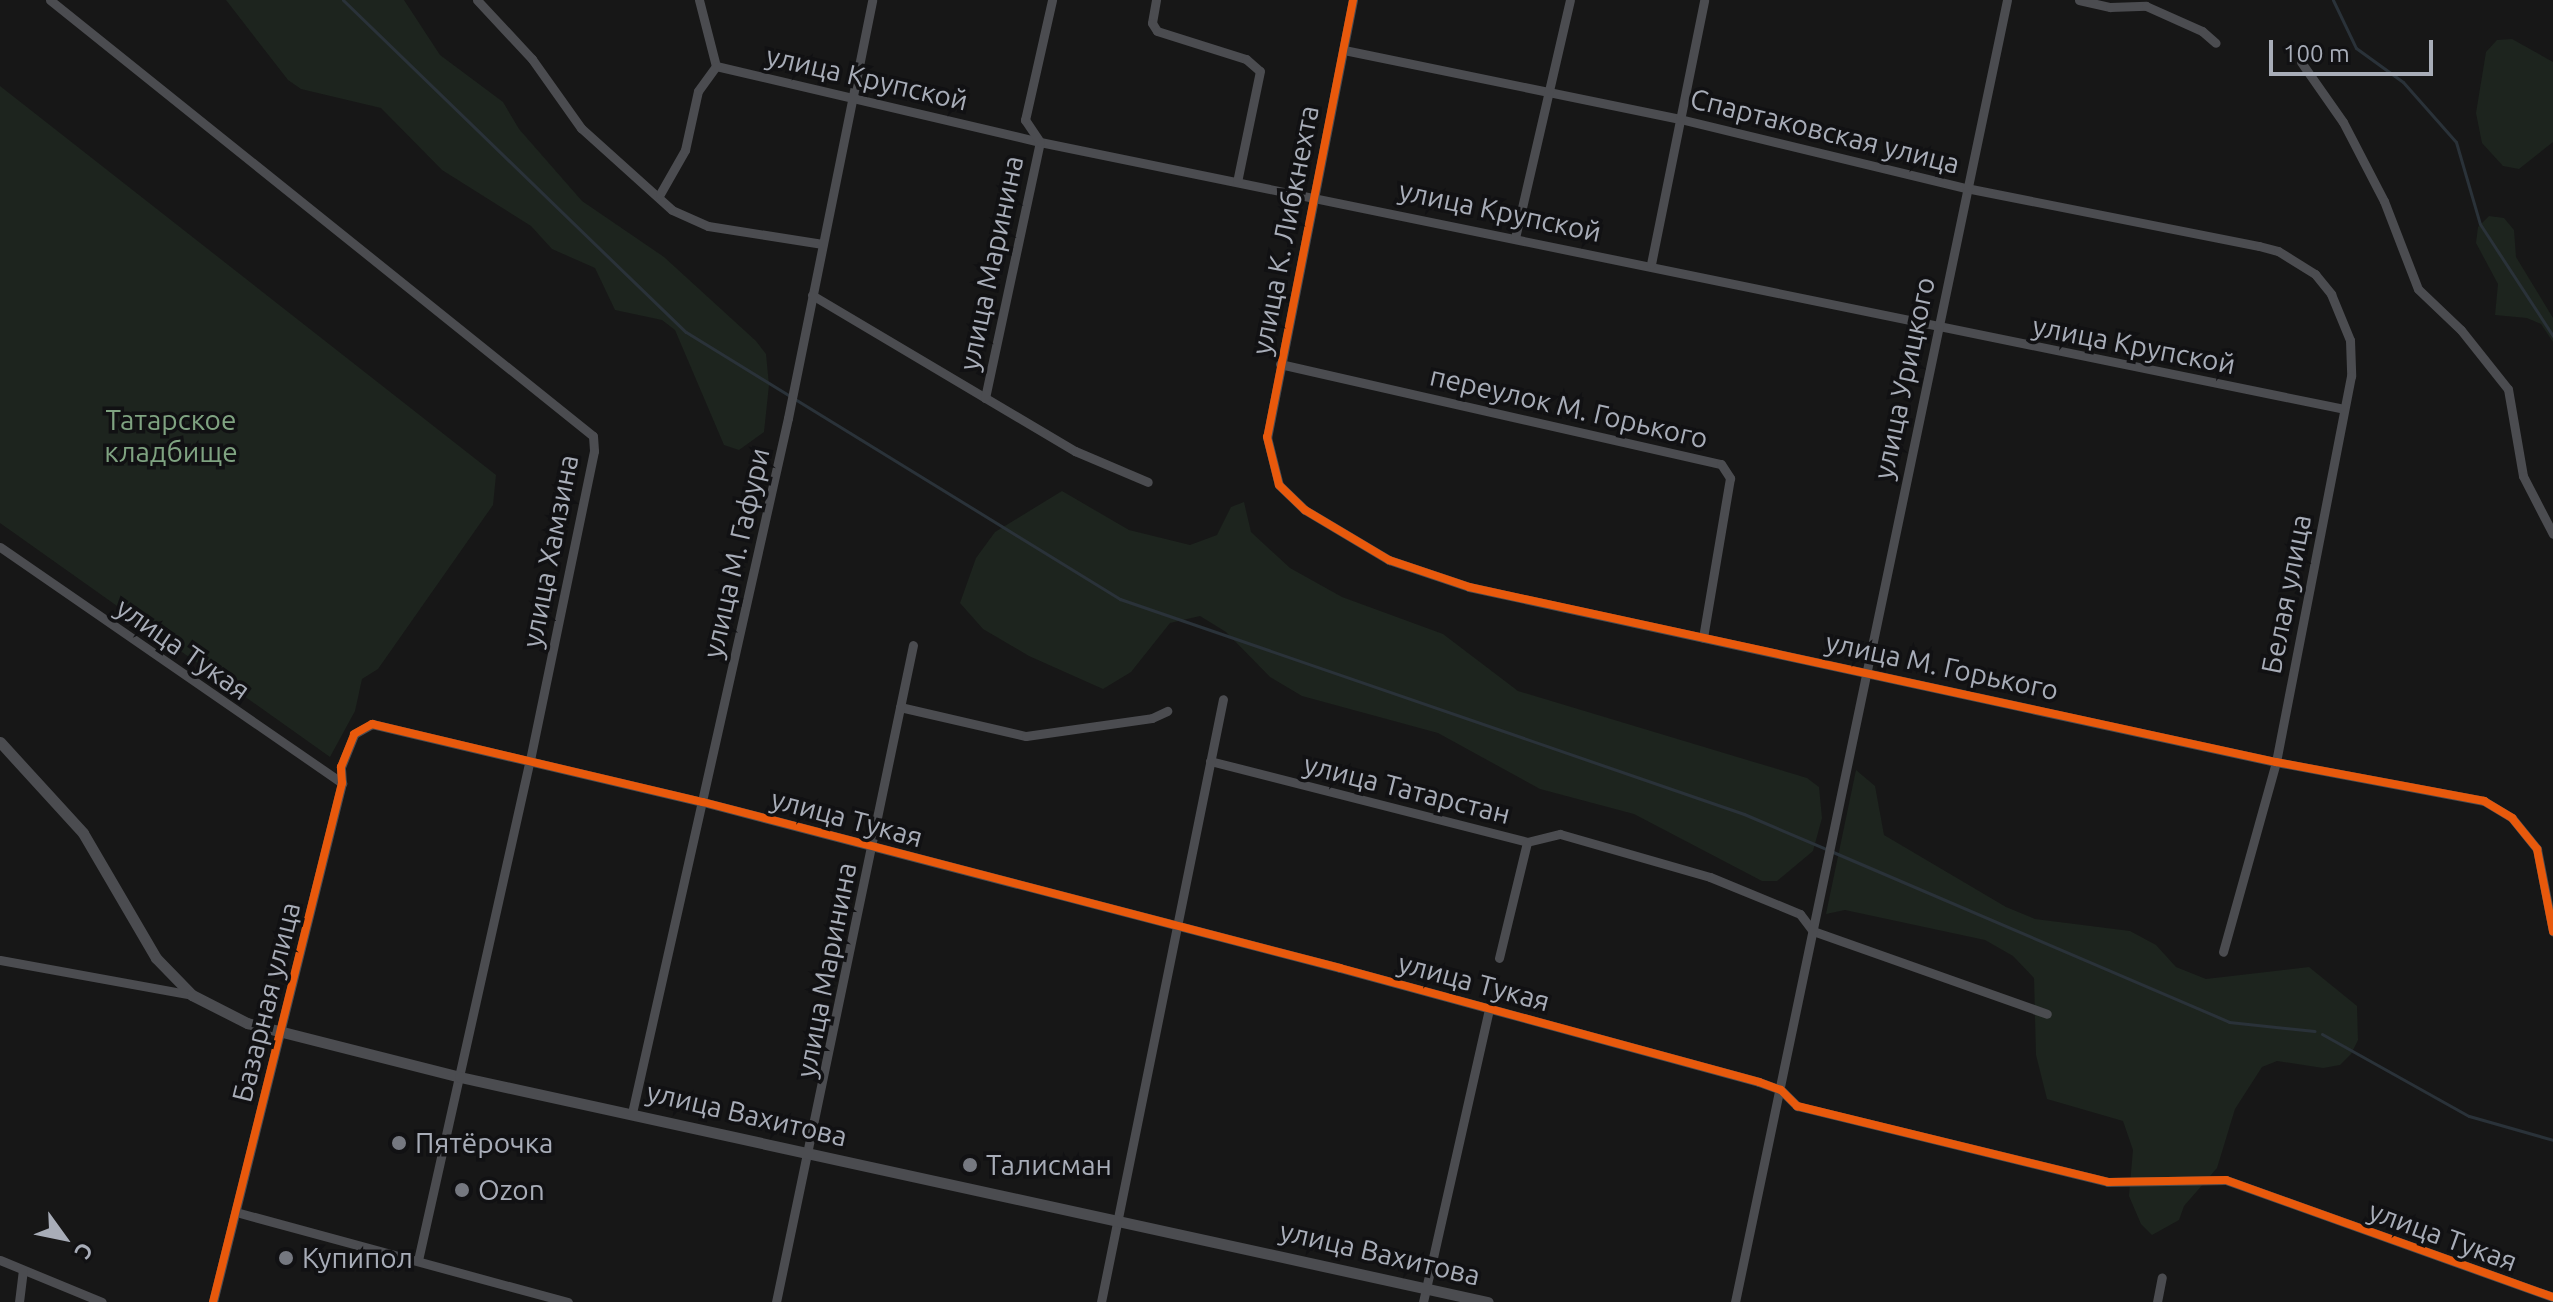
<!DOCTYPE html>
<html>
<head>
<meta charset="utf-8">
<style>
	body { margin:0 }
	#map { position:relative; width:2553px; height:1302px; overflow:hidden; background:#171717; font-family:Ubuntu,sans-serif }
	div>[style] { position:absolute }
	.green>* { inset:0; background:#1d241e }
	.stream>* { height:3px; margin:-1.5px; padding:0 1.5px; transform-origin:1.5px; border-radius:1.5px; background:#2a3239 }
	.minor>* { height:9px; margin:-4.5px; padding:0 4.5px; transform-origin:4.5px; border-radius:4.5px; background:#4b4c50 }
	.tertiary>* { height:11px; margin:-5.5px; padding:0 5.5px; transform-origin:5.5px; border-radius:5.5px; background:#4b4c50 }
	.cycleway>* { height:8px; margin:-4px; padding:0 4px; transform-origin:4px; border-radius:4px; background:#e8590c }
	.dots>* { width:22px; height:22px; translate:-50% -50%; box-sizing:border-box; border:4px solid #111113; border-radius:50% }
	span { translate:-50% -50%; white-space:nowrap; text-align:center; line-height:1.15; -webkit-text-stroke:7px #111113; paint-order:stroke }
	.street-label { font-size:28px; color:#a8adb8 }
	.park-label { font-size:28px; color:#7fa381 }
	.poi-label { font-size:28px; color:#a8adb8 }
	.left { translate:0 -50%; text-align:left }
	.north { position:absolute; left:24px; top:1198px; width:80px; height:80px; -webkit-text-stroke:6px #111113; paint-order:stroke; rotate:123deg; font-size:22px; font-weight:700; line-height:32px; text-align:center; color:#a8adb8 }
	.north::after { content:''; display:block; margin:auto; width:28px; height:36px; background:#a8adb8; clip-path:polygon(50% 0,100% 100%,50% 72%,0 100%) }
	.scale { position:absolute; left:2269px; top:40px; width:164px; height:36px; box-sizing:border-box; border:4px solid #a8adb8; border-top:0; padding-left:10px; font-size:24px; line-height:28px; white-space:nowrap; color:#a8adb8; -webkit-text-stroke:6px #111113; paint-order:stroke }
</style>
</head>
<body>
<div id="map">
	<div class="green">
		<div style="clip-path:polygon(226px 0,404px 0,440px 55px,503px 102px,519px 129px,582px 201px,664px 257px,756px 341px,766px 354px,769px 385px,764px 432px,739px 450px,724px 445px,675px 330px,662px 320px,615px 310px,595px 268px,552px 249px,531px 226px,442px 170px,381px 108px,301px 89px,288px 80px)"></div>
		<div style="clip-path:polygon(2512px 39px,2553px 62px,2553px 142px,2519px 169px,2503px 166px,2482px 143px,2476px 113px,2486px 52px,2497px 40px)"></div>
		<div style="clip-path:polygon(0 86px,496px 475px,493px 505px,378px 669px,362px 679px,355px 711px,330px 757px,0 523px)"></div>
		<div style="clip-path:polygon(2489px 216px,2504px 218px,2514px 230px,2516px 257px,2553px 318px,2553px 342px,2541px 324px,2527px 318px,2495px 315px,2498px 284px,2476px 243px,2478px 227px)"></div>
		<div style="clip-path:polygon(1062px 491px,1129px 530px,1190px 545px,1217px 535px,1231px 507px,1244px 502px,1251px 532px,1290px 568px,1342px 597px,1443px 634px,1518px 691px,1807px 778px,1819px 787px,1822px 818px,1813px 851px,1777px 881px,1762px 881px,1634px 814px,1540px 789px,1438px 733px,1302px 696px,1270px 677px,1226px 632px,1200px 616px,1170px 623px,1131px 672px,1103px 689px,1029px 656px,983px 629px,960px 603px,976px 558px,995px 532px)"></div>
		<div style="clip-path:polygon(1856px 770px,1875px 786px,1884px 835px,2006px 907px,2035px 919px,2130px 931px,2156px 945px,2176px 967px,2206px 979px,2309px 967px,2357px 1006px,2358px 1040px,2351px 1054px,2340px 1065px,2323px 1068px,2277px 1061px,2262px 1067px,2235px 1109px,2217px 1168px,2184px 1206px,2179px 1220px,2152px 1235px,2141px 1224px,2129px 1196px,2133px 1150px,2123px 1121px,2047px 1099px,2036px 1055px,2034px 978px,2013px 956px,1985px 940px,1845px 910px,1826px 914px)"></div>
	</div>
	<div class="stream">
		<div style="left:343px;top:0;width:477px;rotate:44.1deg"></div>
		<div style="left:686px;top:332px;width:510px;rotate:31.6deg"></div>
		<div style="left:1120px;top:599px;width:660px;rotate:19.01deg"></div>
		<div style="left:1744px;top:814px;width:89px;rotate:23.1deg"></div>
		<div style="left:2333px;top:0;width:53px;rotate:64.4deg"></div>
		<div style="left:2356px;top:48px;width:58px;rotate:35.9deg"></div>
		<div style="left:2403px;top:82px;width:80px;rotate:48.5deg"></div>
		<div style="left:2456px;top:142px;width:85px;rotate:73.7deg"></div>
		<div style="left:2480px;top:224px;width:134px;rotate:56.9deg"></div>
		<div style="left:1833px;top:852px;width:431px;rotate:23.2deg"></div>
		<div style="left:2229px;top:1022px;width:86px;rotate:6deg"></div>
		<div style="left:2322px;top:1034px;width:168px;rotate:29.2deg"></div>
		<div style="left:2469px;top:1116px;width:87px;rotate:15.9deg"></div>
	</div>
	<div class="minor">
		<div style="left:50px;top:0;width:696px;rotate:38.76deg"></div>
		<div style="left:593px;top:436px;width:15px;rotate:86deg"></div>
		<div style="left:594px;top:451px;width:315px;rotate:101.7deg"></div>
		<div style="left:530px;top:759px;width:513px;rotate:102.6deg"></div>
		<div style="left:477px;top:0;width:81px;rotate:47deg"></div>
		<div style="left:532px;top:59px;width:85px;rotate:54.6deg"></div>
		<div style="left:581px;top:128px;width:122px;rotate:42deg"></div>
		<div style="left:672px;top:210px;width:39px;rotate:24deg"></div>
		<div style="left:708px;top:226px;width:116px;rotate:8.9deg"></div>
		<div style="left:699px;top:0;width:68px;rotate:75.6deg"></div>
		<div style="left:716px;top:66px;width:333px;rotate:13.2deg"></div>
		<div style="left:1040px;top:142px;width:1331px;rotate:11.57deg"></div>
		<div style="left:1156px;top:0;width:23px;rotate:100deg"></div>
		<div style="left:1152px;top:23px;width:9px;rotate:58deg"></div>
		<div style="left:1157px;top:31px;width:93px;rotate:17.5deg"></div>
		<div style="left:1246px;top:59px;width:18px;rotate:41deg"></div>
		<div style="left:1260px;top:71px;width:113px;rotate:101.7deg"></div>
		<div style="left:1353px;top:0;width:445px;rotate:101.1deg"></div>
		<div style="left:1267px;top:437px;width:49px;rotate:76deg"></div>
		<div style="left:1279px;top:485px;width:36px;rotate:44deg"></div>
		<div style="left:1305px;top:510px;width:98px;rotate:30.8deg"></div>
		<div style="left:1389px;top:560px;width:84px;rotate:18.6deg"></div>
		<div style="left:1469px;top:587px;width:826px;rotate:12.24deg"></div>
		<div style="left:2276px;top:762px;width:212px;rotate:10.6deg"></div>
		<div style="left:2484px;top:801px;width:33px;rotate:31deg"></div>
		<div style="left:2512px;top:818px;width:40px;rotate:51deg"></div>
		<div style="left:2537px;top:849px;width:84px;rotate:79deg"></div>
		<div style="left:2079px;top:0;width:32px;rotate:13deg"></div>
		<div style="left:2110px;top:7px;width:36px;rotate:-2deg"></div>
		<div style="left:2146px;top:6px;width:61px;rotate:24.1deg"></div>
		<div style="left:2202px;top:31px;width:18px;rotate:41deg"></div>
		<div style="left:1344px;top:50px;width:343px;rotate:11.6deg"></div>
		<div style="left:1680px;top:119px;width:294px;rotate:13.6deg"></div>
		<div style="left:1966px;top:188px;width:299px;rotate:11.2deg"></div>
		<div style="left:2259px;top:246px;width:20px;rotate:15deg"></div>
		<div style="left:2278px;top:251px;width:44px;rotate:31.9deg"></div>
		<div style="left:2315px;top:274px;width:26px;rotate:51deg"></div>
		<div style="left:2331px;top:294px;width:50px;rotate:67.6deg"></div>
		<div style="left:2350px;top:340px;width:36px;rotate:88deg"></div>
		<div style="left:2351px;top:376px;width:393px;rotate:101deg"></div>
		<div style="left:2276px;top:762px;width:197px;rotate:105.6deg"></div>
		<div style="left:2301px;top:62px;width:73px;rotate:55deg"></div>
		<div style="left:2343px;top:122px;width:89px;rotate:62.6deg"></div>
		<div style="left:2384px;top:201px;width:94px;rotate:68.9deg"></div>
		<div style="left:2418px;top:289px;width:59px;rotate:43.6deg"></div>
		<div style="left:2461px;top:330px;width:75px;rotate:51.5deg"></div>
		<div style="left:2508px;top:389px;width:88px;rotate:80.2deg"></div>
		<div style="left:2523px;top:476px;width:65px;rotate:62.7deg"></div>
		<div style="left:660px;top:194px;width:51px;rotate:-60.4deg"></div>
		<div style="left:685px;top:150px;width:60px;rotate:-77.6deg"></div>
		<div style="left:698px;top:91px;width:31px;rotate:-54deg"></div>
		<div style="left:1515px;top:238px;width:244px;rotate:-77deg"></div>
		<div style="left:1651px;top:264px;width:269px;rotate:-78.6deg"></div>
		<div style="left:812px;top:295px;width:306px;rotate:30.7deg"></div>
		<div style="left:1075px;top:451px;width:79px;rotate:23deg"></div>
		<div style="left:1280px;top:364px;width:452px;rotate:12.8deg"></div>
		<div style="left:1721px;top:464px;width:17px;rotate:57deg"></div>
		<div style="left:1730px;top:478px;width:162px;rotate:99.6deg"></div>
		<div style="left:985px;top:398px;width:262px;rotate:-77.9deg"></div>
		<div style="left:1040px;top:142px;width:27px;rotate:-124deg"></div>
		<div style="left:1025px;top:120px;width:123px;rotate:-77.3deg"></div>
		<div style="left:0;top:547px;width:416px;rotate:34.6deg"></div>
		<div style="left:900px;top:707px;width:129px;rotate:13deg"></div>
		<div style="left:1026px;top:736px;width:127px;rotate:-8.1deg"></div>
		<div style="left:1152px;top:718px;width:17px;rotate:-25deg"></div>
		<div style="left:1210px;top:761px;width:327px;rotate:14.3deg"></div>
		<div style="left:1527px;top:842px;width:34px;rotate:-14deg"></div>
		<div style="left:1560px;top:834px;width:156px;rotate:16deg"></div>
		<div style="left:1710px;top:877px;width:97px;rotate:22.3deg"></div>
		<div style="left:1800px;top:914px;width:21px;rotate:53deg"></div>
		<div style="left:1813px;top:931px;width:248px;rotate:19.5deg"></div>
		<div style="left:1499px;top:958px;width:119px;rotate:-76.4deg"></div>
		<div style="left:0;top:960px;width:195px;rotate:10.3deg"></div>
		<div style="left:632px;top:1113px;width:712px;rotate:-77.35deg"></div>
		<div style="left:788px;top:418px;width:426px;rotate:-78.6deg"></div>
		<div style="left:236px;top:1212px;width:344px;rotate:15.2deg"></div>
		<div style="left:0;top:1260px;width:110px;rotate:22.4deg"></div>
		<div style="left:19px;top:1302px;width:32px;rotate:-83deg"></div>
		<div style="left:213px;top:1302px;width:535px;rotate:-76.04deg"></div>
		<div style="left:342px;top:783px;width:16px;rotate:-94deg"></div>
		<div style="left:341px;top:767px;width:35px;rotate:-68deg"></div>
		<div style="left:354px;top:734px;width:21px;rotate:-29deg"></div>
		<div style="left:372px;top:724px;width:340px;rotate:13.3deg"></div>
		<div style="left:703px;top:802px;width:658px;rotate:14.61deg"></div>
		<div style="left:1340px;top:968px;width:434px;rotate:15.2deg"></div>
		<div style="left:1759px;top:1082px;width:23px;rotate:20deg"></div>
		<div style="left:1781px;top:1090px;width:23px;rotate:45deg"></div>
		<div style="left:1797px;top:1106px;width:320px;rotate:13.7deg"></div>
		<div style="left:2108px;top:1182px;width:118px;rotate:-1deg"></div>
		<div style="left:2226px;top:1180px;width:347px;rotate:19.7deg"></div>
		<div style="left:776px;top:1302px;width:671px;rotate:-78.22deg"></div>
		<div style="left:1101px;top:1302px;width:615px;rotate:-78.56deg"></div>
		<div style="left:1423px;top:1302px;width:300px;rotate:-77.3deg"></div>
		<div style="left:1735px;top:1302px;width:1330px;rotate:-78.2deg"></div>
		<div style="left:2157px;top:1302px;width:25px;rotate:-79deg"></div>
	</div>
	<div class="tertiary">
		<div style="left:0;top:742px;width:123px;rotate:47.6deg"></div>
		<div style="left:83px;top:833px;width:145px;rotate:59.7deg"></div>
		<div style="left:156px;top:958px;width:52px;rotate:45.8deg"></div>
		<div style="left:192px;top:995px;width:62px;rotate:27deg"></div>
		<div style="left:247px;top:1023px;width:220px;rotate:14.2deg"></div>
		<div style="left:460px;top:1077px;width:1052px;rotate:12.35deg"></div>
	</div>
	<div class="cycleway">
		<div style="left:1353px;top:0;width:445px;rotate:101.1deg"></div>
		<div style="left:1267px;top:437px;width:49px;rotate:76deg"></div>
		<div style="left:1279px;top:485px;width:36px;rotate:44deg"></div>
		<div style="left:1305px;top:510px;width:98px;rotate:30.8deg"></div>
		<div style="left:1389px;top:560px;width:84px;rotate:18.6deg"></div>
		<div style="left:1469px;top:587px;width:826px;rotate:12.24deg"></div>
		<div style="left:2276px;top:762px;width:212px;rotate:10.6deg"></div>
		<div style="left:2484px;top:801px;width:33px;rotate:31deg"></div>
		<div style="left:2512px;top:818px;width:40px;rotate:51deg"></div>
		<div style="left:2537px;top:849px;width:84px;rotate:79deg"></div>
		<div style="left:213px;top:1302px;width:535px;rotate:-76.04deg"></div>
		<div style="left:342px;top:783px;width:16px;rotate:-94deg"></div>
		<div style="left:341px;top:767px;width:35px;rotate:-68deg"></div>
		<div style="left:354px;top:734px;width:21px;rotate:-29deg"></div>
		<div style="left:372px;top:724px;width:340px;rotate:13.3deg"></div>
		<div style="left:703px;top:802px;width:658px;rotate:14.61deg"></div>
		<div style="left:1340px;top:968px;width:434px;rotate:15.2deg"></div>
		<div style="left:1759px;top:1082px;width:23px;rotate:20deg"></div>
		<div style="left:1781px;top:1090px;width:23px;rotate:45deg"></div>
		<div style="left:1797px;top:1106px;width:320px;rotate:13.7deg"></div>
		<div style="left:2108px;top:1182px;width:118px;rotate:-1deg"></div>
		<div style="left:2226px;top:1180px;width:347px;rotate:19.7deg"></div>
	</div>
	<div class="dots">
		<div style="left:399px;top:1143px;background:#757880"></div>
		<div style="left:970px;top:1165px;background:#757880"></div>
		<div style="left:462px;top:1190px;background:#757880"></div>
		<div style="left:286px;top:1258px;background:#757880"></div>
	</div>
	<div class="street-label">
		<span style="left:867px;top:78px;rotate:13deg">улица Крупской</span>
		<span style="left:1825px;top:131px;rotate:14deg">Спартаковская улица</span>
		<span style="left:1500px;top:211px;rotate:12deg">улица Крупской</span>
		<span style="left:1285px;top:230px;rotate:-79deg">улица К. Либкнехта</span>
		<span style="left:991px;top:263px;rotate:-78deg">улица Маринина</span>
		<span style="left:2134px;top:345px;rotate:11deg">улица Крупской</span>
		<span style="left:1904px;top:378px;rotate:-78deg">улица Урицкого</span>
		<span style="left:1569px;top:407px;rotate:13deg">переулок М. Горького</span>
		<span style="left:550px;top:551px;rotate:-79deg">улица Хамзина</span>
		<span style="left:736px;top:553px;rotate:-77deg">улица М. Гафури</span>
		<span style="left:2286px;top:594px;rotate:-79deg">Белая улица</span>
		<span style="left:183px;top:649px;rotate:35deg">улица Тукая</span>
		<span style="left:1942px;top:666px;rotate:12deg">улица М. Горького</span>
		<span style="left:1407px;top:789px;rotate:14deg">улица Татарстан</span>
		<span style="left:847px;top:818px;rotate:15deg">улица Тукая</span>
		<span style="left:826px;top:970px;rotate:-79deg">улица Маринина</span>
		<span style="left:1474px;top:982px;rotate:15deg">улица Тукая</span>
		<span style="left:266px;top:1002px;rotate:-76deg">Базарная улица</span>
		<span style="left:747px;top:1114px;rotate:13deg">улица Вахитова</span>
		<span style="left:2443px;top:1236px;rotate:20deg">улица Тукая</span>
		<span style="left:1380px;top:1253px;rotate:13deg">улица Вахитова</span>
	</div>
	<div class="park-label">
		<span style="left:171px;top:436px">Татарское<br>кладбище</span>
	</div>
	<div class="poi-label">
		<span class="left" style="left:415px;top:1143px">Пятёрочка</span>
		<span class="left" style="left:986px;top:1165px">Талисман</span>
		<span class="left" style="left:478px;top:1190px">Ozon</span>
		<span class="left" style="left:302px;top:1258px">Купипол</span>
	</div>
	<div class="north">С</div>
	<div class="scale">100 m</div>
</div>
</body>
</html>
